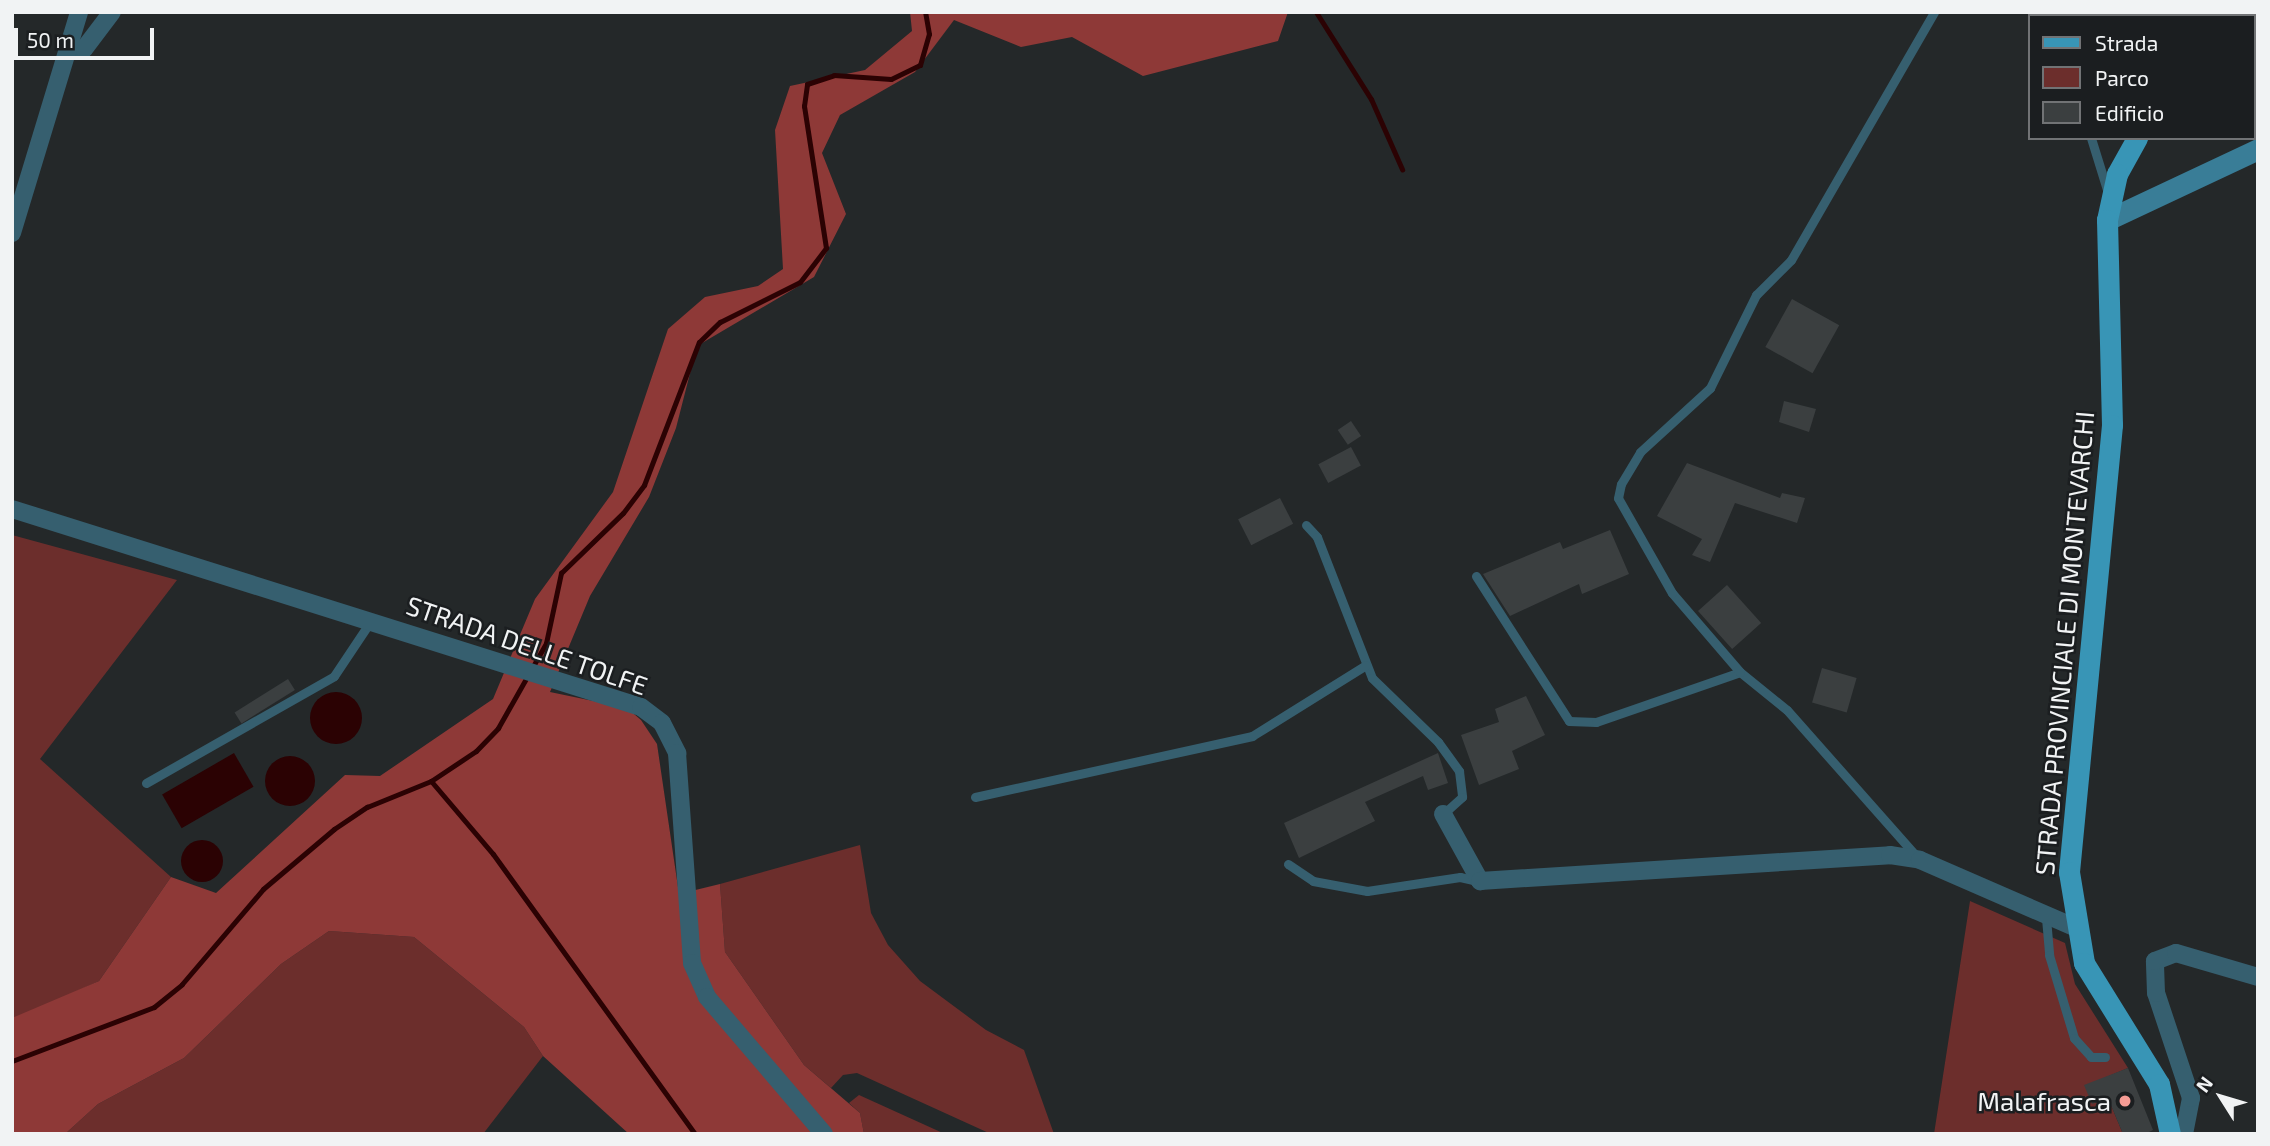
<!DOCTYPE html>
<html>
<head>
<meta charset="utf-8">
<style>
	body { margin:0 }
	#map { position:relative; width:2270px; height:1146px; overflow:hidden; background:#242829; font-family:"Exo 2",sans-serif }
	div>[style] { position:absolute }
	.green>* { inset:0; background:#6c2e2c }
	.forest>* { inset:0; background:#8e3937 }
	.water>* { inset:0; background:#2b0203; transform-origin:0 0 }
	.round { border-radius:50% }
	.stream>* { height:5px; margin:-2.5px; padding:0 2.5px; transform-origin:2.5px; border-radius:2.5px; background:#2b0203 }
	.building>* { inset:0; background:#3b3f40; transform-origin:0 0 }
	.lane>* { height:9px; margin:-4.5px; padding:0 4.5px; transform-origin:4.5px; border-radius:4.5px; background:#365f6f }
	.street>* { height:18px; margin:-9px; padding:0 9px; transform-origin:9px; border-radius:9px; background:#365f6f }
	.secondary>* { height:21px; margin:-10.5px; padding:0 10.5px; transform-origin:10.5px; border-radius:10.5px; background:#397d97 }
	.primary>* { height:21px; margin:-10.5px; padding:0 10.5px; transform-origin:10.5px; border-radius:10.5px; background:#3895b6 }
	.dots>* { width:19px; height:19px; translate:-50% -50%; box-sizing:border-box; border:4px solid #1b1e20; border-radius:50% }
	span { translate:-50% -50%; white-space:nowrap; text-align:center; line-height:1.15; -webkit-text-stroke:5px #1b1e20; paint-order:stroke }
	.street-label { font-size:26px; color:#f1f3f4 }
	.poi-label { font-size:26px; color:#f1f3f4 }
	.right { translate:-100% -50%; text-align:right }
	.frame { position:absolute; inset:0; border:14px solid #f1f3f4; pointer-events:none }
	.legend { position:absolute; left:2028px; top:14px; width:228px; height:126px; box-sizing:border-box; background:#1b1e20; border:2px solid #717375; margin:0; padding:9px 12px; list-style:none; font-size:21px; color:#f1f3f4 }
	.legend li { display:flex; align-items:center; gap:14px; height:35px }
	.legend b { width:35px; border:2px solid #717375 }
	.north { position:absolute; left:2186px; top:1062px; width:70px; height:70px; -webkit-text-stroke:5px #1b1e20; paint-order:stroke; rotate:307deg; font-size:19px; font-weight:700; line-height:28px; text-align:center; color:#f1f3f4 }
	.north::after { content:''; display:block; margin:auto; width:24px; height:32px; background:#f1f3f4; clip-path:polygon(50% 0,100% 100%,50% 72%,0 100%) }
	.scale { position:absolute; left:14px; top:28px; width:140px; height:32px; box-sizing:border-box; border:4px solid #f1f3f4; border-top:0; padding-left:9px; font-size:21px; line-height:24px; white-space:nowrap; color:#f1f3f4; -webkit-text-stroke:5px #1b1e20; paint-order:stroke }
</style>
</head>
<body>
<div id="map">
	<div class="green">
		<div style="clip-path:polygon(12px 535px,177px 580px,40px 759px,171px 877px,99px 981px,12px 1021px)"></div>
		<div style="clip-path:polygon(860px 845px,871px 913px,888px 945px,920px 981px,986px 1030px,1024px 1050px,1054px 1134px,991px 1134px,857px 1073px,843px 1075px,831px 1088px,804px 1065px,725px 952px,720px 884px)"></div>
		<div style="clip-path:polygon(1970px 901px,2065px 943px,2075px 984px,2128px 1068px,2085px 1086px,2108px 1098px,2123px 1134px,1934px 1134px)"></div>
		<div style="clip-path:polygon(329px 931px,414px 937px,524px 1027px,543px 1056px,483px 1134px,65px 1134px,98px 1104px,184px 1058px,281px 964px)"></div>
		<div style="clip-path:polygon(859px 1095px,945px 1134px,864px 1134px,860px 1113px,849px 1103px)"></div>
	</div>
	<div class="forest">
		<div style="clip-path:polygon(910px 12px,1288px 12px,1278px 41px,1143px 76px,1072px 37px,1021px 47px,954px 20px,915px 72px,840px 115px,822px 153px,846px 214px,814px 277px,697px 346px,676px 428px,649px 497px,590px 596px,550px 692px,627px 708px,641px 720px,657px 744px,679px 894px,720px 884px,725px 952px,804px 1065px,860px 1113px,864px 1134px,629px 1134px,543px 1056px,524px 1027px,414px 937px,329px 931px,281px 964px,184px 1058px,98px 1104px,65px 1134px,12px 1134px,12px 1018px,99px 981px,171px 877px,216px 893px,345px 775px,380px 776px,493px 699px,535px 599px,613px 492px,668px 329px,705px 297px,758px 286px,783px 269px,775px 130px,790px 86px,865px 70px,912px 31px)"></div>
	</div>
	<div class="water">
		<div class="round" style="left:310px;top:692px;width:52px;height:52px"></div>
		<div style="left:234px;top:753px;width:39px;height:83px;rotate:60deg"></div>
		<div class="round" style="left:265px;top:756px;width:50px;height:50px"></div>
		<div class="round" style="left:181px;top:840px;width:42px;height:42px"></div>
	</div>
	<div class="stream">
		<div style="left:1316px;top:12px;width:103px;rotate:57.7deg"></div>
		<div style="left:1371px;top:99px;width:77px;rotate:66.1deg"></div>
		<div style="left:431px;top:781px;width:96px;rotate:49.7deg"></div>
		<div style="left:493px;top:854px;width:345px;rotate:54.2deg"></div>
		<div style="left:12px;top:1061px;width:152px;rotate:-20.8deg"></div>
		<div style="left:154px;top:1007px;width:36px;rotate:-39deg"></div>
		<div style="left:182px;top:984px;width:125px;rotate:-49.5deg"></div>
		<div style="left:263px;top:889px;width:93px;rotate:-40.2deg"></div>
		<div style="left:334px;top:829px;width:40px;rotate:-34deg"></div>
		<div style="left:367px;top:807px;width:69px;rotate:-22.1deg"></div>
		<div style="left:431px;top:781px;width:54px;rotate:-33.7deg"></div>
		<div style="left:476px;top:751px;width:32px;rotate:-46deg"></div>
		<div style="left:498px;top:728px;width:98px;rotate:-60.5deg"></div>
		<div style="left:546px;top:643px;width:72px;rotate:-77.9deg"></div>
		<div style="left:561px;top:573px;width:86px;rotate:-44.1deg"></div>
		<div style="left:623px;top:513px;width:35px;rotate:-53deg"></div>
		<div style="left:644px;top:485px;width:153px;rotate:-69deg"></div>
		<div style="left:699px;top:342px;width:29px;rotate:-44deg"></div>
		<div style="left:720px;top:322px;width:89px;rotate:-26.6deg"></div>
		<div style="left:800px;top:282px;width:43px;rotate:-52.6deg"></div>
		<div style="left:826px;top:248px;width:144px;rotate:-98.8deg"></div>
		<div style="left:804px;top:106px;width:22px;rotate:-82deg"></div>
		<div style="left:807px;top:84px;width:28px;rotate:-18deg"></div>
		<div style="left:834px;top:75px;width:57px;rotate:4deg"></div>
		<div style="left:891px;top:79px;width:32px;rotate:-26deg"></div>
		<div style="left:920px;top:65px;width:32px;rotate:-74deg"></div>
		<div style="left:929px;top:34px;width:22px;rotate:-100deg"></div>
	</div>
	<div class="building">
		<div style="left:1792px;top:299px;width:54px;height:55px;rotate:29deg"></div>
		<div style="clip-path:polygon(1784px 401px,1816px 409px,1809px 432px,1779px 422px)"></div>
		<div style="left:1351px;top:421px;width:18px;height:16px;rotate:56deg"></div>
		<div style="left:1351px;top:447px;width:21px;height:37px;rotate:62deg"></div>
		<div style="clip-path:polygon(1687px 463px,1780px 498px,1782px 493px,1805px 498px,1797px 523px,1735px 503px,1710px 562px,1692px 555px,1702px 539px,1657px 516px)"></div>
		<div style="left:1280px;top:498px;width:29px;height:47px;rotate:63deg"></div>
		<div style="clip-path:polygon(1610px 530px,1629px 574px,1582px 594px,1579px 584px,1510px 616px,1483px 574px,1560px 542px,1563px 549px)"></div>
		<div style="left:1727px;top:585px;width:51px;height:39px;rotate:48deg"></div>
		<div style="left:1822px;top:668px;width:36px;height:36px;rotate:16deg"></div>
		<div style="left:288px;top:679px;width:13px;height:63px;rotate:58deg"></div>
		<div style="clip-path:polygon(1526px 696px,1545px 735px,1512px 751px,1519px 769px,1479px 785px,1461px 735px,1499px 722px,1495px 709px)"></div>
		<div style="clip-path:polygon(1438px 753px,1448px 783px,1428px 790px,1423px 776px,1365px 802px,1375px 821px,1299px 858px,1284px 823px)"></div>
		<div style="clip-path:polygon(2128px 1068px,2153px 1130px,2145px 1134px,2123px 1134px,2108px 1098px,2092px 1104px,2084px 1085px)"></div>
	</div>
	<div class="lane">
		<div style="left:2070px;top:12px;width:4px;rotate:76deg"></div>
		<div style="left:2091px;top:138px;width:58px;rotate:72.8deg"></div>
		<div style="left:1306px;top:525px;width:16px;rotate:47deg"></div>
		<div style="left:1317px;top:537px;width:151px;rotate:68.7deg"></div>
		<div style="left:1372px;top:678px;width:92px;rotate:44.1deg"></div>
		<div style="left:1438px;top:742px;width:36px;rotate:54deg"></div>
		<div style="left:1459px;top:771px;width:26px;rotate:83deg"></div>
		<div style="left:1462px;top:797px;width:25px;rotate:138deg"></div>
		<div style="left:1476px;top:576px;width:172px;rotate:57.3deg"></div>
		<div style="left:1569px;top:721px;width:27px;rotate:2deg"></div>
		<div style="left:1596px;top:722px;width:152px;rotate:-19.1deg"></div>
		<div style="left:1740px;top:672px;width:60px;rotate:39deg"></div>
		<div style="left:1787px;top:710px;width:198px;rotate:48.5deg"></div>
		<div style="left:1740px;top:672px;width:104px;rotate:-130.7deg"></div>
		<div style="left:1672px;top:593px;width:109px;rotate:-119.6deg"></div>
		<div style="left:1618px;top:498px;width:14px;rotate:-78deg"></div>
		<div style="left:1621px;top:484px;width:37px;rotate:-59deg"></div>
		<div style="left:1640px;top:452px;width:95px;rotate:-42.4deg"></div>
		<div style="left:1710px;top:388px;width:104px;rotate:-63.7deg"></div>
		<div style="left:1756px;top:295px;width:49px;rotate:-45deg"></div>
		<div style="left:1791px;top:260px;width:286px;rotate:-60deg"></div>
		<div style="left:146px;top:783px;width:216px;rotate:-29.6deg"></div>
		<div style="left:334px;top:676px;width:65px;rotate:-56.3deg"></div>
		<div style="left:975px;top:797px;width:284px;rotate:-12.4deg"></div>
		<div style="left:1252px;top:736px;width:134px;rotate:-31.9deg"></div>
		<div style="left:1288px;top:864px;width:30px;rotate:34deg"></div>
		<div style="left:1313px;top:881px;width:55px;rotate:10.5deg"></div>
		<div style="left:1367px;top:891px;width:94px;rotate:-8.6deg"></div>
		<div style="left:1460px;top:877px;width:17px;rotate:13deg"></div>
		<div style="left:2046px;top:918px;width:37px;rotate:85deg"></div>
		<div style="left:2049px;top:955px;width:87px;rotate:73.2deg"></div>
		<div style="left:2074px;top:1038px;width:25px;rotate:48deg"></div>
		<div style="left:2091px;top:1057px;width:14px"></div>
	</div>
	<div class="street">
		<div style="left:67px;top:52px;width:17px;rotate:-10deg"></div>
		<div style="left:84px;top:49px;width:46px;rotate:-52.9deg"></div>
		<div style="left:12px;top:233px;width:231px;rotate:-73.1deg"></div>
		<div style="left:12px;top:509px;width:659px;rotate:17.47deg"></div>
		<div style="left:641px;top:707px;width:26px;rotate:37deg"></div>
		<div style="left:662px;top:723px;width:34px;rotate:63deg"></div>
		<div style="left:677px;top:753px;width:211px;rotate:85.9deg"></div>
		<div style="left:692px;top:963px;width:37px;rotate:66deg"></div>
		<div style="left:707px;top:997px;width:180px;rotate:49.5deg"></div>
		<div style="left:1443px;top:814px;width:77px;rotate:61.1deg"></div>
		<div style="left:1480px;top:881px;width:411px;rotate:-3.6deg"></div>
		<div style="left:1890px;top:855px;width:30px;rotate:9deg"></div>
		<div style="left:1920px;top:860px;width:168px;rotate:23.5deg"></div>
		<div style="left:2184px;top:1134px;width:37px;rotate:-79deg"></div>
		<div style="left:2191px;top:1098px;width:111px;rotate:-108.4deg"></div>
		<div style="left:2156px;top:993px;width:32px;rotate:-92deg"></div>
		<div style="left:2155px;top:961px;width:22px;rotate:-21deg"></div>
		<div style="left:2176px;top:953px;width:85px;rotate:16.3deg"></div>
	</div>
	<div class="secondary">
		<div style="left:2107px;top:220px;width:167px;rotate:-25.2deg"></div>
	</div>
	<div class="primary">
		<div style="left:2187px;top:12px;width:4px;rotate:90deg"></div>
		<div style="left:2137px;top:138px;width:41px;rotate:119.1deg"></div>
		<div style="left:2117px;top:174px;width:47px;rotate:102.3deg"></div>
		<div style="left:2107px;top:220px;width:205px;rotate:88.6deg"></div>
		<div style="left:2112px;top:425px;width:449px;rotate:95.5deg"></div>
		<div style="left:2069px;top:872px;width:92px;rotate:80.6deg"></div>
		<div style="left:2084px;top:963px;width:142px;rotate:58.2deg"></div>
		<div style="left:2159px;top:1084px;width:51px;rotate:77.6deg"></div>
	</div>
	<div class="dots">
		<div style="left:2125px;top:1101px;background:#f59c95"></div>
	</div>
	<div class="street-label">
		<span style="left:2064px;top:643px;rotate:-85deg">STRADA PROVINCIALE DI MONTEVARCHI</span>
		<span style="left:527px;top:645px;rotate:19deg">STRADA DELLE TOLFE</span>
	</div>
	<div class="poi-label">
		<span class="right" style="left:2111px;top:1101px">Malafrasca</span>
	</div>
	<div class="frame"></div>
	<ul class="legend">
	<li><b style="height:9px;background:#3895b6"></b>Strada</li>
	<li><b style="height:19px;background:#6c2e2c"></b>Parco</li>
	<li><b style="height:19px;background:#3b3f40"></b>Edificio</li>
	</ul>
	<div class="north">N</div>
	<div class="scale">50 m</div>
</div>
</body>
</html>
